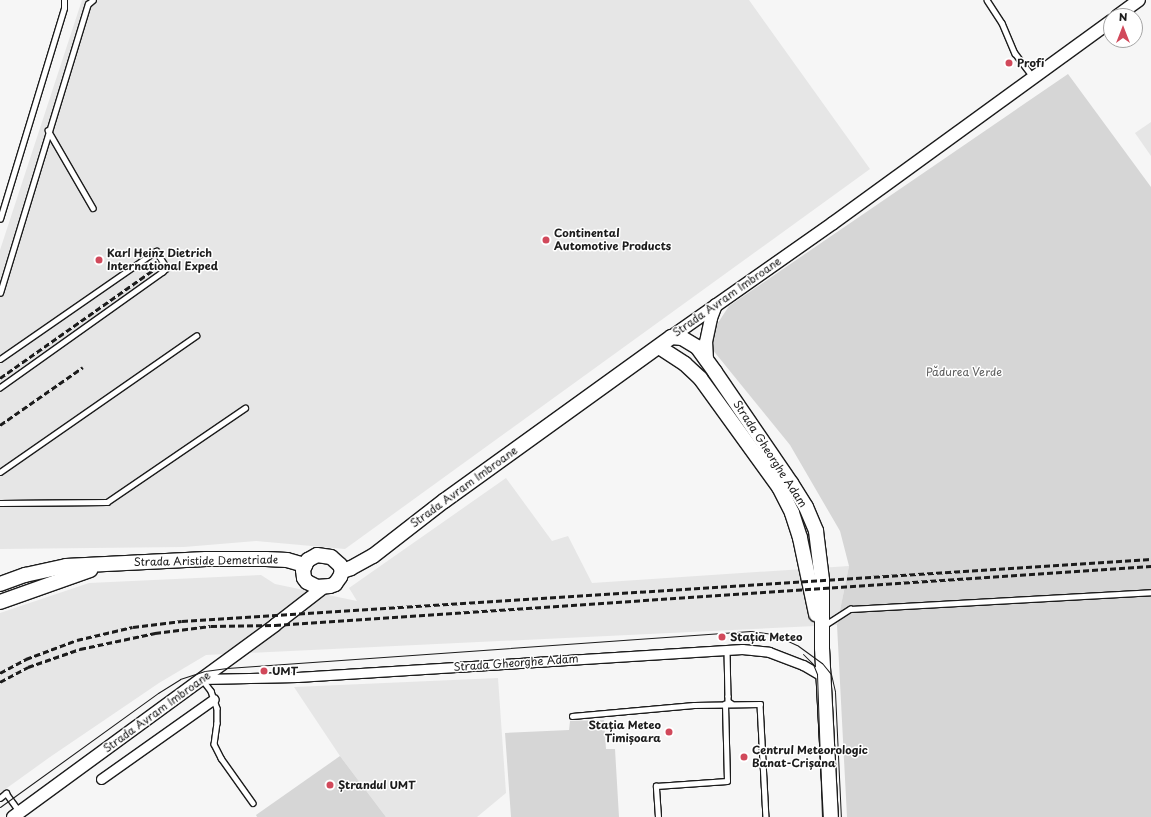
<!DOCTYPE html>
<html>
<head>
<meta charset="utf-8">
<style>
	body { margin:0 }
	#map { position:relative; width:1151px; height:817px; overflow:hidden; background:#f6f6f6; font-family:"Playpen Sans",sans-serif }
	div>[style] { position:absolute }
	.built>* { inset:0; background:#e6e6e6 }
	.green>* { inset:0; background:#d6d6d6 }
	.roads { filter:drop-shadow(1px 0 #1c1c1c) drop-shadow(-1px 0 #1c1c1c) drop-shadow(0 1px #1c1c1c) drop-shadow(0 -1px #1c1c1c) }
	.lane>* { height:4.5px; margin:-2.25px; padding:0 2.25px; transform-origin:2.25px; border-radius:2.25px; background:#fff }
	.street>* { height:9px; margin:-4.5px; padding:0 4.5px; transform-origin:4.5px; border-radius:4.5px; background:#fff }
	.secondary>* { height:12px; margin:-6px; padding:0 6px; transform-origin:6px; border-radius:6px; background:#fff }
	.primary>* { height:14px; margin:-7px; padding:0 7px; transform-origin:7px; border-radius:7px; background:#fff }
	.tram>* { height:1px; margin:-0.5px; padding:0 0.5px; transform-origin:0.5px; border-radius:0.5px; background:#1c1c1c }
	.rail>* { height:3px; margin-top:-1.5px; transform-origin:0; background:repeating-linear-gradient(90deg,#1c1c1c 0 6px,transparent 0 9px) }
	.dots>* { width:11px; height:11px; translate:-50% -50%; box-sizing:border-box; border:2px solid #fff; border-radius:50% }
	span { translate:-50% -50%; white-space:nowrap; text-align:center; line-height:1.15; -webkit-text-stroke:3px #fff; paint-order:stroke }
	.poi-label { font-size:11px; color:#1c1c1c; font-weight:700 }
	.left { translate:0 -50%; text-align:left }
	.right { translate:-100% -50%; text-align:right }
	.street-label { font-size:11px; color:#1c1c1c }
	.park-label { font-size:11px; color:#5d5d5d }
	.north { position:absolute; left:1103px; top:8px; width:40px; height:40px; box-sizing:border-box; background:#fff; border:1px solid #a4a4a4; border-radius:50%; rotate:0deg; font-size:11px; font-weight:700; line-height:16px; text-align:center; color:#1c1c1c }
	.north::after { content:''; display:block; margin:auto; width:14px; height:18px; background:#d1495b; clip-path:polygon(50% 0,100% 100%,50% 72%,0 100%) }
</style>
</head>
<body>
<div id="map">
	<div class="built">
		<div style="clip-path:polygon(82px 0,749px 0,870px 169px,345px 549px,256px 541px,184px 547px,0 549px,0 250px)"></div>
		<div style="clip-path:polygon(1151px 122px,1151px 156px,1135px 133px)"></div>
		<div style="clip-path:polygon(506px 478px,552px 541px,568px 536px,592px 583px,849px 566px,837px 625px,206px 655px,159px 683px,50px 757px,0 793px,0 613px,89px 583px,261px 575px,275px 584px,357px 601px,349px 588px)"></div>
		<div style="clip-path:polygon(498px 678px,506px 793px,477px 817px,386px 817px,340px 756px,294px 687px)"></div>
	</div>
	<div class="green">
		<div style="clip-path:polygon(1068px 74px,1151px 187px,1151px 817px,847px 817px,837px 625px,849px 566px,840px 531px,790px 445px,712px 349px,712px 332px,729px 306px)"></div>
		<div style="clip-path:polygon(604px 720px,606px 749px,615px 749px,619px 817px,511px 817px,505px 733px,569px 730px,570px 721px)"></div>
		<div style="clip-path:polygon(340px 756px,386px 817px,257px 817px,256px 815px)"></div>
	</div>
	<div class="roads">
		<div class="lane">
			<div style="left:987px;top:0;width:27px;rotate:57deg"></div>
			<div style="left:1002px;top:23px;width:33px;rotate:67deg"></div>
			<div style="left:1015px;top:53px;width:30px;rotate:53deg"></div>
			<div style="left:48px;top:130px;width:90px;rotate:60deg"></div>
			<div style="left:0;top:219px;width:220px;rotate:-73.1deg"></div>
			<div style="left:64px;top:8px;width:8px;rotate:-90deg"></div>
			<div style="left:0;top:293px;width:302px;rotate:-73.1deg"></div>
			<div style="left:88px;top:4px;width:6px;rotate:-39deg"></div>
			<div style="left:0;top:359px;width:190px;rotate:-34.7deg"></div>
			<div style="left:156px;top:251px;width:17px;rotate:57deg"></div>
			<div style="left:165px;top:265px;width:4px;rotate:76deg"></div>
			<div style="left:166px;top:269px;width:4px;rotate:135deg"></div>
			<div style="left:163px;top:272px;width:200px;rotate:144.6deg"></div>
			<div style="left:0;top:472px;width:239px;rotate:-34.8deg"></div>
			<div style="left:0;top:503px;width:107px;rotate:-0.5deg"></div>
			<div style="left:107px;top:502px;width:167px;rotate:-34.3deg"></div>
			<div style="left:825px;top:625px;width:30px;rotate:-33deg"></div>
			<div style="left:850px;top:609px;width:301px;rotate:-3.2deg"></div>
			<div style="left:727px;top:650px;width:46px;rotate:88.8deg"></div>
			<div style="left:728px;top:696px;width:5px;rotate:90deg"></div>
			<div style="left:728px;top:701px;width:4px;rotate:34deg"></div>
			<div style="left:202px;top:679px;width:15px;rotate:53deg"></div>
			<div style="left:211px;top:691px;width:18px;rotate:71deg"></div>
			<div style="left:217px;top:708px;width:15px;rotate:90deg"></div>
			<div style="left:217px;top:723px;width:21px;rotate:98deg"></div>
			<div style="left:214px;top:744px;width:16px;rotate:63deg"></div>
			<div style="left:221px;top:758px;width:55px;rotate:54.6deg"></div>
			<div style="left:572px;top:716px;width:122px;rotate:-5.2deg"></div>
			<div style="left:694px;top:705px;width:66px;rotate:-0.9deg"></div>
			<div style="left:760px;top:704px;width:113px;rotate:87deg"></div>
			<div style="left:0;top:798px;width:8px;rotate:-40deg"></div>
			<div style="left:6px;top:793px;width:24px;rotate:54deg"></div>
			<div style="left:658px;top:817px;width:31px;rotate:-94deg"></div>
			<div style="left:656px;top:786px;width:71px;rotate:-4deg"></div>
			<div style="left:727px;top:781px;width:77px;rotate:-91.5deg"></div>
		</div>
		<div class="street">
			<div style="left:202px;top:679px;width:95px;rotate:-1.2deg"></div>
			<div style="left:297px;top:677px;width:446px;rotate:-3.6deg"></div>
			<div style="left:742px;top:649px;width:27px;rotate:6deg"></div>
			<div style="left:769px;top:652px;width:36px;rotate:21deg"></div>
			<div style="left:803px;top:665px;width:24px;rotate:30deg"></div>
			<div style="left:101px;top:779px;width:138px;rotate:-35.3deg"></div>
		</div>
		<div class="secondary">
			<div style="left:1117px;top:16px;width:27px;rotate:-36deg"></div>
			<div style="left:671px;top:337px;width:198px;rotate:-35.1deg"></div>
			<div style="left:833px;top:223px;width:344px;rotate:-36deg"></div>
			<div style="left:707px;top:360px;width:18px;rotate:-93deg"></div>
			<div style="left:706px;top:342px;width:25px;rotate:-78deg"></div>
			<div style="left:711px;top:318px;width:14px;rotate:-69deg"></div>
			<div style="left:13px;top:817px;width:325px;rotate:-36.2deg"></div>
			<div style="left:275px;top:625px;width:62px;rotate:-37.8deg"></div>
		</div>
		<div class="primary">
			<div style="left:659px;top:347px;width:31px;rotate:33deg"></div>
			<div style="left:685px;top:364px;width:21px;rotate:43deg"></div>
			<div style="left:700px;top:378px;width:135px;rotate:54.1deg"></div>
			<div style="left:779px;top:487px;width:29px;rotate:63deg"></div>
			<div style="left:792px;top:513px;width:26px;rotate:72deg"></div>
			<div style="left:800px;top:538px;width:78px;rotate:78.1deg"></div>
			<div style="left:317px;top:555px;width:14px;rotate:8deg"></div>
			<div style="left:331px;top:557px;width:12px;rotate:42deg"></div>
			<div style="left:340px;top:565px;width:6px;rotate:72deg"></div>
			<div style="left:342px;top:571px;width:6px;rotate:108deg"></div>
			<div style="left:340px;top:577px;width:9px;rotate:126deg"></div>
			<div style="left:335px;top:584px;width:5px;rotate:158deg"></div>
			<div style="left:330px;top:586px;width:13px;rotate:176deg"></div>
			<div style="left:317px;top:587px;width:11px;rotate:-153deg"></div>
			<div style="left:307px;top:582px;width:5px;rotate:-127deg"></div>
			<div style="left:304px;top:578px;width:8px;rotate:-97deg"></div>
			<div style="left:303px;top:570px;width:5px;rotate:-68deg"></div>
			<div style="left:305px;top:565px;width:6px;rotate:-59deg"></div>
			<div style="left:308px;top:560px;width:10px;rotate:-29deg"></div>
			<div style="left:342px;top:571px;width:9px;rotate:-18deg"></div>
			<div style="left:351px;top:568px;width:25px;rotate:-29deg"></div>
			<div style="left:373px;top:556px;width:90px;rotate:-37.8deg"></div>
			<div style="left:444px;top:501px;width:280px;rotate:-35.8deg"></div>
			<div style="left:671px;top:337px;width:11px;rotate:5deg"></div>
			<div style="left:682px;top:338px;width:17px;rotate:31deg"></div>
			<div style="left:697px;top:347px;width:31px;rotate:54deg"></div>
			<div style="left:715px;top:372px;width:135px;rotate:55.6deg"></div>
			<div style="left:791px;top:483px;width:28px;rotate:58deg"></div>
			<div style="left:806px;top:507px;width:26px;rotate:67deg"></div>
			<div style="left:816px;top:531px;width:49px;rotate:83deg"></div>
			<div style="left:822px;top:580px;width:68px;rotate:90deg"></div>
			<div style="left:822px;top:648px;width:169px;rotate:87deg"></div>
			<div style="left:0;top:584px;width:27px;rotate:-20deg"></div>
			<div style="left:25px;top:575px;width:42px;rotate:-12.4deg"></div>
			<div style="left:66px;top:566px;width:140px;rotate:-2.9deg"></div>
			<div style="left:206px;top:559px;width:60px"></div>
			<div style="left:266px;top:559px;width:21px;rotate:3deg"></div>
			<div style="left:287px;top:560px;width:19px;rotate:16deg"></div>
			<div style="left:0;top:602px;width:96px;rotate:-19.6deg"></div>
		</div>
	</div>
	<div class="tram">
		<div style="left:803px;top:654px;width:14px;rotate:45deg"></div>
		<div style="left:813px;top:664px;width:11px;rotate:68deg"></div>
		<div style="left:817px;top:674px;width:143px;rotate:88deg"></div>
		<div style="left:0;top:807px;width:195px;rotate:-35.8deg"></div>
		<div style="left:158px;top:693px;width:26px;rotate:-32deg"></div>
		<div style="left:180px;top:679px;width:26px;rotate:-18deg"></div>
		<div style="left:205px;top:671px;width:22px;rotate:-8deg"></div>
		<div style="left:227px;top:668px;width:525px;rotate:-4.04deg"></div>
		<div style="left:751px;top:631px;width:22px;rotate:8deg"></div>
		<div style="left:773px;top:634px;width:26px;rotate:25deg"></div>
		<div style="left:797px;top:645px;width:31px;rotate:36deg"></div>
		<div style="left:822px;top:663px;width:14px;rotate:51deg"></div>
		<div style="left:831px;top:674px;width:18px;rotate:77deg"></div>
		<div style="left:835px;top:692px;width:125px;rotate:87.3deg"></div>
	</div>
	<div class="rail">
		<div style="left:0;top:378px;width:194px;rotate:-35.2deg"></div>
		<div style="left:0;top:425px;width:101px;rotate:-34.9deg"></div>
		<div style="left:0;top:673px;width:30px;rotate:-28deg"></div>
		<div style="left:26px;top:659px;width:54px;rotate:-20.4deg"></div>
		<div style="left:77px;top:640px;width:57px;rotate:-13.1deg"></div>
		<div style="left:133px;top:627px;width:49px;rotate:-7deg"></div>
		<div style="left:182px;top:621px;width:971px;rotate:-3.66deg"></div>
		<div style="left:0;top:682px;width:32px;rotate:-28deg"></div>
		<div style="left:28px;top:667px;width:55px;rotate:-19.1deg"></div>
		<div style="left:80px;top:649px;width:77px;rotate:-12deg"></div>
		<div style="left:155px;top:633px;width:56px;rotate:-7.1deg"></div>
		<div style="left:211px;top:626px;width:64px;rotate:-0.9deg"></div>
		<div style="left:275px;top:625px;width:878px;rotate:-3.85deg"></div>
	</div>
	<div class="dots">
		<div style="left:1009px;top:63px;background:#d1495b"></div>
		<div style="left:546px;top:240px;background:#d1495b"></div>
		<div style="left:99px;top:260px;background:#d1495b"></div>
		<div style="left:722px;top:637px;background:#d1495b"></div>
		<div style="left:264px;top:671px;background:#d1495b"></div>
		<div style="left:669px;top:732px;background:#d1495b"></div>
		<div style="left:744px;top:757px;background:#d1495b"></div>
		<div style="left:330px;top:785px;background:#d1495b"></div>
	</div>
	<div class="poi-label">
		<span class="left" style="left:1017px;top:63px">Profi</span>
		<span class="left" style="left:554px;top:240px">Continental<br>Automotive Products</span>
		<span class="left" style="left:107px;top:260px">Karl Heinz Dietrich<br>International Exped</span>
		<span class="left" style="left:730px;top:637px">Stația Meteo</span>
		<span class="left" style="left:272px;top:671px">UMT</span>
		<span class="right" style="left:661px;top:732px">Stația Meteo<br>Timișoara</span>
		<span class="left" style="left:752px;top:757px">Centrul Meteorologic<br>Banat-Crișana</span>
		<span class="left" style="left:338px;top:785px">Ștrandul UMT</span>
	</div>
	<div class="street-label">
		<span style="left:727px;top:297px;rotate:-35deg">Strada Avram Imbroane</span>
		<span style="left:770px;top:454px;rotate:57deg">Strada Gheorghe Adam</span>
		<span style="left:464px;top:487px;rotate:-36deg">Strada Avram Imbroane</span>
		<span style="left:206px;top:561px;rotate:-1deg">Strada Aristide Demetriade</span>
		<span style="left:516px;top:663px;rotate:-4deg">Strada Gheorghe Adam</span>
		<span style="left:157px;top:712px;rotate:-36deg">Strada Avram Imbroane</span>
	</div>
	<div class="park-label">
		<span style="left:964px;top:372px">Pădurea Verde</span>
	</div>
	<div class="north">N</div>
</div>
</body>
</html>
